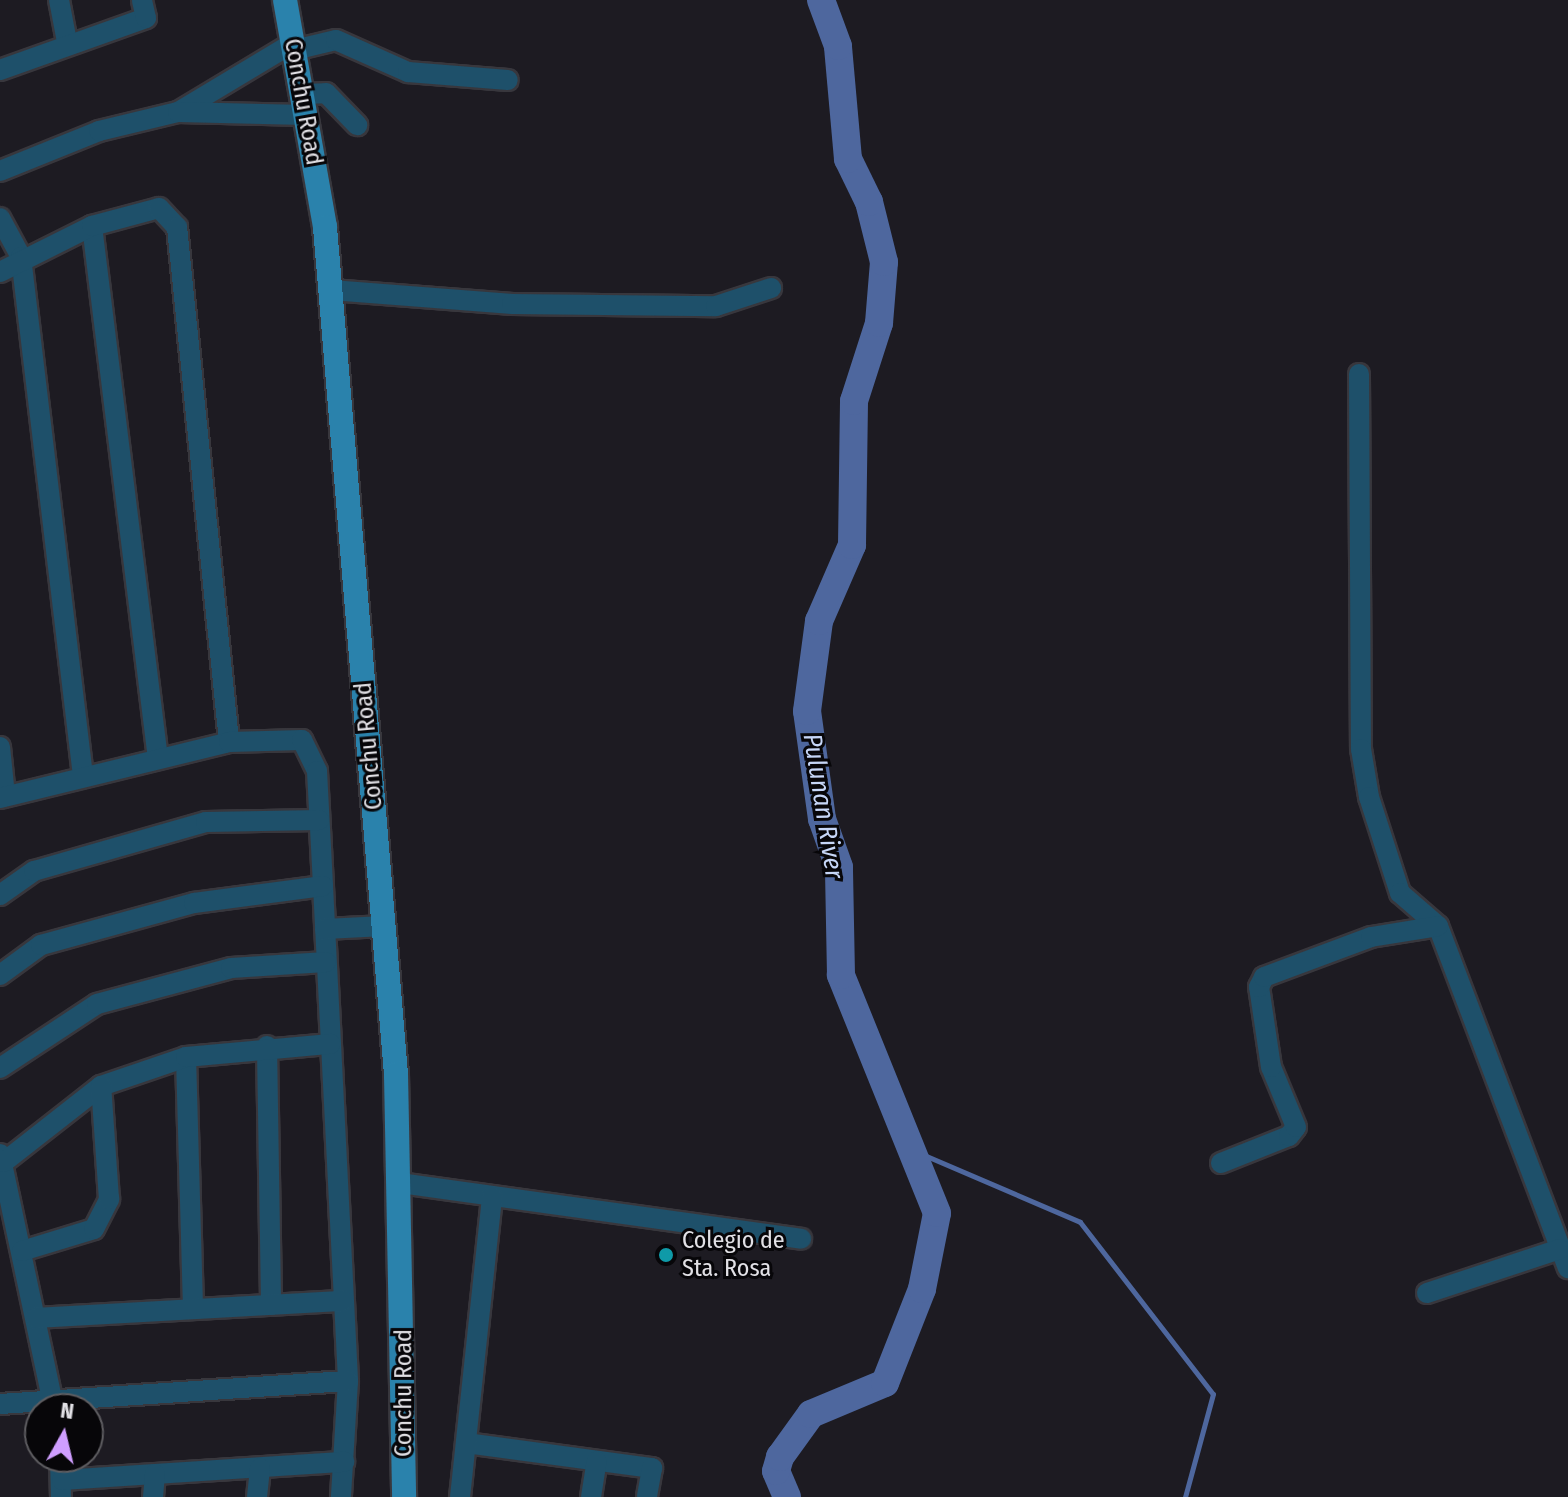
<!DOCTYPE html>
<html>
<head>
<meta charset="utf-8">
<style>
	body { margin:0 }
	#map { position:relative; width:1568px; height:1497px; overflow:hidden; background:#1d1b22; font-family:"Fira Sans Condensed",sans-serif }
	div>[style] { position:absolute }
	.stream>* { height:5px; margin:-2.5px; padding:0 2.5px; transform-origin:2.5px; border-radius:2.5px; background:#4e679e }
	.river>* { height:28px; margin:-14px; padding:0 14px; transform-origin:14px; border-radius:14px; background:#4e679e }
	.roads { filter:drop-shadow(2px 0 #38373d) drop-shadow(-2px 0 #38373d) drop-shadow(0 2px #38373d) drop-shadow(0 -2px #38373d) }
	.minor>* { height:20px; margin:-10px; padding:0 10px; transform-origin:10px; border-radius:10px; background:#1e506a }
	.major>* { height:24px; margin:-12px; padding:0 12px; transform-origin:12px; border-radius:12px; background:#2a82ac }
	.dots>* { width:22px; height:22px; translate:-50% -50%; box-sizing:border-box; border:4px solid #070609; border-radius:50% }
	span { translate:-50% -50%; white-space:nowrap; text-align:center; line-height:1.15; -webkit-text-stroke:6px #070609; paint-order:stroke }
	.street-label { font-size:24px; color:#e1e0e5 }
	.poi-label { font-size:24px; color:#e1e0e5 }
	.left { translate:0 -50%; text-align:left }
	.water-label { font-size:26px; color:#c6d6f7; font-style:italic }
	.north { position:absolute; left:24px; top:1393px; width:80px; height:80px; box-sizing:border-box; background:#070609; border:2px solid #5e5d61; border-radius:50%; rotate:8deg; font-size:22px; font-weight:700; line-height:32px; text-align:center; color:#e1e0e5 }
	.north::after { content:''; display:block; margin:auto; width:28px; height:36px; background:#cf9eff; clip-path:polygon(50% 0,100% 100%,50% 72%,0 100%) }
</style>
</head>
<body>
<div id="map">
	<div class="stream">
		<div style="left:910px;top:1149px;width:185px;rotate:23.2deg"></div>
		<div style="left:1080px;top:1222px;width:217px;rotate:52.3deg"></div>
		<div style="left:1213px;top:1394px;width:107px;rotate:105.2deg"></div>
	</div>
	<div class="river">
		<div style="left:787px;top:1497px;width:28px;rotate:-113deg"></div>
		<div style="left:776px;top:1471px;width:15px;rotate:-74deg"></div>
		<div style="left:780px;top:1457px;width:53px;rotate:-54.2deg"></div>
		<div style="left:811px;top:1414px;width:80px;rotate:-22.7deg"></div>
		<div style="left:885px;top:1383px;width:101px;rotate:-68.5deg"></div>
		<div style="left:922px;top:1289px;width:77px;rotate:-78.8deg"></div>
		<div style="left:937px;top:1213px;width:257px;rotate:-112deg"></div>
		<div style="left:841px;top:975px;width:108px;rotate:-91.1deg"></div>
		<div style="left:839px;top:867px;width:51px;rotate:-109.5deg"></div>
		<div style="left:822px;top:819px;width:109px;rotate:-97.9deg"></div>
		<div style="left:807px;top:711px;width:91px;rotate:-82.4deg"></div>
		<div style="left:819px;top:621px;width:83px;rotate:-66.5deg"></div>
		<div style="left:852px;top:545px;width:144px;rotate:-89.2deg"></div>
		<div style="left:854px;top:401px;width:82px;rotate:-72.2deg"></div>
		<div style="left:879px;top:323px;width:61px;rotate:-85.3deg"></div>
		<div style="left:884px;top:262px;width:62px;rotate:-104deg"></div>
		<div style="left:869px;top:202px;width:48px;rotate:-116deg"></div>
		<div style="left:848px;top:159px;width:113px;rotate:-95.1deg"></div>
		<div style="left:838px;top:46px;width:49px;rotate:-110.3deg"></div>
	</div>
	<div class="roads">
		<div class="minor">
			<div style="left:59px;top:0;width:43px;rotate:79.2deg"></div>
			<div style="left:294px;top:50px;width:43px;rotate:-13.4deg"></div>
			<div style="left:336px;top:40px;width:79px;rotate:24deg"></div>
			<div style="left:408px;top:72px;width:100px;rotate:4.6deg"></div>
			<div style="left:0;top:70px;width:155px;rotate:-19.6deg"></div>
			<div style="left:146px;top:18px;width:18px;rotate:-103deg"></div>
			<div style="left:302px;top:94px;width:24px;rotate:-2deg"></div>
			<div style="left:326px;top:93px;width:45px;rotate:45.9deg"></div>
			<div style="left:178px;top:112px;width:134px;rotate:-31deg"></div>
			<div style="left:0;top:171px;width:107px;rotate:-22deg"></div>
			<div style="left:99px;top:131px;width:81px;rotate:-13.5deg"></div>
			<div style="left:178px;top:112px;width:127px;rotate:1.4deg"></div>
			<div style="left:0;top:218px;width:44px;rotate:61.7deg"></div>
			<div style="left:21px;top:257px;width:523px;rotate:83.19deg"></div>
			<div style="left:92px;top:226px;width:537px;rotate:82.94deg"></div>
			<div style="left:0;top:272px;width:103px;rotate:-26.6deg"></div>
			<div style="left:92px;top:226px;width:69px;rotate:-15deg"></div>
			<div style="left:159px;top:208px;width:26px;rotate:47deg"></div>
			<div style="left:177px;top:227px;width:518px;rotate:84.23deg"></div>
			<div style="left:331px;top:290px;width:182px;rotate:4.4deg"></div>
			<div style="left:512px;top:304px;width:204px;rotate:0.6deg"></div>
			<div style="left:716px;top:306px;width:58px;rotate:-18.1deg"></div>
			<div style="left:1359px;top:374px;width:375px;rotate:89.7deg"></div>
			<div style="left:1361px;top:749px;width:49px;rotate:80.5deg"></div>
			<div style="left:1369px;top:797px;width:101px;rotate:72.1deg"></div>
			<div style="left:1400px;top:893px;width:50px;rotate:41deg"></div>
			<div style="left:1438px;top:926px;width:366px;rotate:69.2deg"></div>
			<div style="left:0;top:747px;width:48px;rotate:84.1deg"></div>
			<div style="left:0;top:798px;width:236px;rotate:-13.7deg"></div>
			<div style="left:229px;top:742px;width:73px;rotate:-1.6deg"></div>
			<div style="left:302px;top:740px;width:34px;rotate:64deg"></div>
			<div style="left:317px;top:771px;width:115px;rotate:87deg"></div>
			<div style="left:323px;top:886px;width:496px;rotate:87.1deg"></div>
			<div style="left:348px;top:1381px;width:116px;rotate:93.5deg"></div>
			<div style="left:0;top:895px;width:42px;rotate:-35.2deg"></div>
			<div style="left:34px;top:871px;width:179px;rotate:-15.9deg"></div>
			<div style="left:206px;top:822px;width:113px;rotate:-1deg"></div>
			<div style="left:325px;top:929px;width:59px;rotate:-2.9deg"></div>
			<div style="left:0;top:975px;width:51px;rotate:-36.2deg"></div>
			<div style="left:41px;top:945px;width:159px;rotate:-15.4deg"></div>
			<div style="left:194px;top:903px;width:130px;rotate:-7.5deg"></div>
			<div style="left:267px;top:1046px;width:259px;rotate:89.1deg"></div>
			<div style="left:186px;top:1057px;width:252px;rotate:88.4deg"></div>
			<div style="left:0;top:1068px;width:116px;rotate:-33.4deg"></div>
			<div style="left:97px;top:1004px;width:139px;rotate:-15deg"></div>
			<div style="left:231px;top:968px;width:95px;rotate:-3.6deg"></div>
			<div style="left:0;top:1154px;width:261px;rotate:78deg"></div>
			<div style="left:4px;top:1162px;width:123px;rotate:-38.1deg"></div>
			<div style="left:101px;top:1086px;width:90px;rotate:-18.8deg"></div>
			<div style="left:186px;top:1057px;width:145px;rotate:-5.2deg"></div>
			<div style="left:1221px;top:1163px;width:73px;rotate:-21.7deg"></div>
			<div style="left:1289px;top:1136px;width:11px;rotate:-52deg"></div>
			<div style="left:1296px;top:1127px;width:65px;rotate:-112.6deg"></div>
			<div style="left:1271px;top:1067px;width:81px;rotate:-98.5deg"></div>
			<div style="left:1259px;top:987px;width:11px;rotate:-63deg"></div>
			<div style="left:1264px;top:977px;width:114px;rotate:-20.5deg"></div>
			<div style="left:1371px;top:937px;width:68px;rotate:-9.3deg"></div>
			<div style="left:400px;top:1183px;width:405px;rotate:7.9deg"></div>
			<div style="left:22px;top:1251px;width:75px;rotate:-17deg"></div>
			<div style="left:94px;top:1229px;width:34px;rotate:-63deg"></div>
			<div style="left:109px;top:1199px;width:113px;rotate:-94deg"></div>
			<div style="left:1427px;top:1293px;width:140px;rotate:-18.3deg"></div>
			<div style="left:36px;top:1318px;width:308px;rotate:-3.2deg"></div>
			<div style="left:0;top:1404px;width:349px;rotate:-3.8deg"></div>
			<div style="left:466px;top:1443px;width:188px;rotate:7.7deg"></div>
			<div style="left:652px;top:1468px;width:29px;rotate:100deg"></div>
			<div style="left:60px;top:1457px;width:40px;rotate:88.6deg"></div>
			<div style="left:62px;top:1480px;width:283px;rotate:-3.7deg"></div>
			<div style="left:153px;top:1497px;width:23px;rotate:-85deg"></div>
			<div style="left:257px;top:1497px;width:29px;rotate:-84deg"></div>
			<div style="left:460px;top:1497px;width:302px;rotate:-83.9deg"></div>
			<div style="left:591px;top:1497px;width:36px;rotate:-81deg"></div>
		</div>
		<div class="major">
			<div style="left:285px;top:0;width:230px;rotate:80deg"></div>
			<div style="left:325px;top:227px;width:850px;rotate:85.21deg"></div>
			<div style="left:396px;top:1074px;width:423px;rotate:88.9deg"></div>
		</div>
	</div>
	<div class="dots">
		<div style="left:666px;top:1255px;background:#0f9aa8"></div>
	</div>
	<div class="street-label">
		<span style="left:303px;top:102px;rotate:80deg">Conchu Road</span>
		<span style="left:369px;top:746px;rotate:-95deg">Conchu Road</span>
		<span style="left:404px;top:1393px;rotate:-90deg">Conchu Road</span>
	</div>
	<div class="poi-label">
		<span class="left" style="left:682px;top:1255px">Colegio de<br>Sta. Rosa</span>
	</div>
	<div class="water-label">
		<span style="left:823px;top:806px;rotate:81deg">Pulunan River</span>
	</div>
	<div class="north">N</div>
</div>
</body>
</html>
